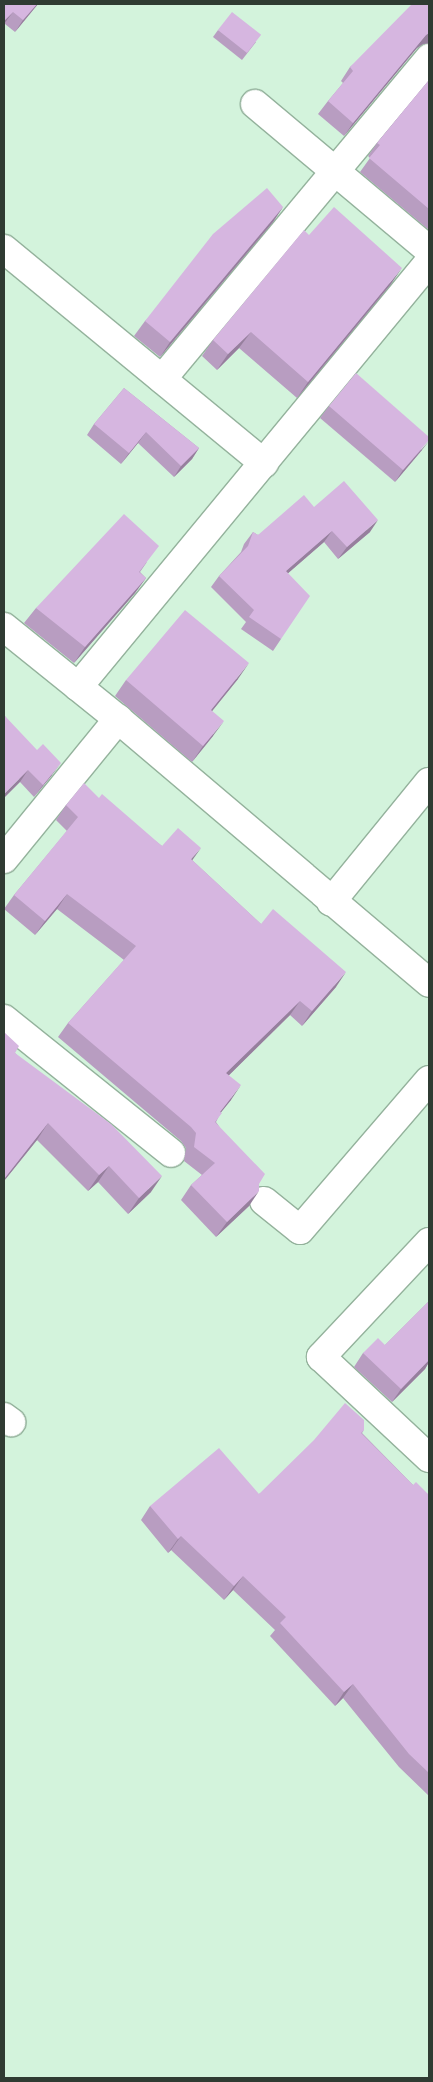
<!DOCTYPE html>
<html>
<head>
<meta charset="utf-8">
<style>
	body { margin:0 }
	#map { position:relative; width:433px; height:2082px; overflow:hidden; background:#d3f3dc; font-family:Montserrat,sans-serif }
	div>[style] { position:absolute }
	.roads { filter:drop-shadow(1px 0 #94b29c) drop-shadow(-1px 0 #94b29c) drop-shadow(0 1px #94b29c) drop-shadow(0 -1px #94b29c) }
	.minor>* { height:28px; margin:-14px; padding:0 14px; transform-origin:14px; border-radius:14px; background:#fff }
	.wall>* { inset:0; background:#b89dc1 }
	.shaded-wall>* { inset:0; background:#967f9d }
	.building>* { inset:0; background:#d6b6e0; transform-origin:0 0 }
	span { translate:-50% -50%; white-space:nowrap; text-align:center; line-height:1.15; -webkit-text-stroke:4px #fff; paint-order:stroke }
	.frame { position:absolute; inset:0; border:5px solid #2f3b32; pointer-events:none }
</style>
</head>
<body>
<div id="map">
	<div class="roads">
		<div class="minor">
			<div style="left:255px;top:104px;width:227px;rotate:40deg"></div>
			<div style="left:4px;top:249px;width:337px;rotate:39.5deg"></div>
			<div style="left:162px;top:379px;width:418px;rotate:-50.2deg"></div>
			<div style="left:4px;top:627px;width:146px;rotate:38.9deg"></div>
			<div style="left:118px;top:719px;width:408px;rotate:40.3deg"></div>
			<div style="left:78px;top:687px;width:551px;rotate:-50.45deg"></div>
			<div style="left:4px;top:859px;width:181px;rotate:-50.8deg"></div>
			<div style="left:331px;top:902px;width:155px;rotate:-50.8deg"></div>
			<div style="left:4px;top:1019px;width:214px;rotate:38.7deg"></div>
			<div style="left:264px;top:1201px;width:46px;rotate:38.9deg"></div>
			<div style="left:300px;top:1230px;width:198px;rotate:-49.3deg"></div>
			<div style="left:429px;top:1242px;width:158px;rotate:133.2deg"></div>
			<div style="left:321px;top:1357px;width:148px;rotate:43.1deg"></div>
			<div style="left:4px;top:1417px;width:9px;rotate:36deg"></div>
		</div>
	</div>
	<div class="wall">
		<div style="clip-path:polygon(4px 4px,38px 4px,15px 32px,5px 24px,4px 24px)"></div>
		<div style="clip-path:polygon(429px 4px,429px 43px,423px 44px,417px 48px,344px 136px,318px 114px,328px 101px,343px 83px,341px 81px,350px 67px)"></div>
		<div style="clip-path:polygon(218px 30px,256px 42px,242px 60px,213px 37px)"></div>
		<div style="clip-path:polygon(429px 80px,429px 230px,360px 172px,370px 158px,368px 156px,377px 143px)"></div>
		<div style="clip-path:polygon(283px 207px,273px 222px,160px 357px,134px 336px,145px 321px)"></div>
		<div style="clip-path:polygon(309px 235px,391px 284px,297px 398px,239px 348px,217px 370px,202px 356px,213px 340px)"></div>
		<div style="clip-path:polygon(124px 388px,199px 448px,192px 459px,174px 477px,138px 443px,121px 464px,87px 435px,94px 424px)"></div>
		<div style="clip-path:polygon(329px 406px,422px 450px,395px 482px,320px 418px)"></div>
		<div style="clip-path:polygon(314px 507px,370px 532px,338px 559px,324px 542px,288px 573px,281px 639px,273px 651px,241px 629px,246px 622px,211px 587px,219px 576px,241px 552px,244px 544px,253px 532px,258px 535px)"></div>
		<div style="clip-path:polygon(147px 562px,140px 572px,146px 578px,135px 593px,74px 663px,24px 623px,36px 608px)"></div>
		<div style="clip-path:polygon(238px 679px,212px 711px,213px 736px,192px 762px,115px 696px,126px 680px)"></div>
		<div style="clip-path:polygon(4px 715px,52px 775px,34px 797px,20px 782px)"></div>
		<div style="clip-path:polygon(99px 798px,162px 846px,192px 860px,261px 924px,336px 987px,302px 1026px,290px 1015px,229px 1075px,231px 1100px,221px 1112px,216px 1122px,259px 1184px,249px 1206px,216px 1237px,181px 1200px,191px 1185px,202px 1175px,184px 1161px,186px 1148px,181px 1141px,58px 1037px,68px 1023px,124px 960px,57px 909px,35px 935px,4px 909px,14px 895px,67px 831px,56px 820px,66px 805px)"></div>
		<div style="clip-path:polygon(4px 1032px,15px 1053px,151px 1192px,128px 1214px,98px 1182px,88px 1191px,37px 1140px,4px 1181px)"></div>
		<div style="clip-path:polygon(429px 1301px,429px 1362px,425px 1369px,392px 1402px,354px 1367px,363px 1353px,385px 1345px)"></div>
		<div style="clip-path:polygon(364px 1430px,362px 1433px,413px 1485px,429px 1495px,429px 1796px,399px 1767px,343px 1698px,335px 1706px,270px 1636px,275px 1630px,233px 1590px,224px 1600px,171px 1550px,168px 1553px,141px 1520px,150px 1506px,259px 1494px)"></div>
	</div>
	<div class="shaded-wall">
		<div style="clip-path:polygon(37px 4px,38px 4px,15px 32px,23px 20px)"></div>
		<div style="clip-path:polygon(13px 12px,4px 24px,4px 21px)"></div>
		<div style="clip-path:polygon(429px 33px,429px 43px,423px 44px,417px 48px,344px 136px,353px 123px,426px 35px)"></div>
		<div style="clip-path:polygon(283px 207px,273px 222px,160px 357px,170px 342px)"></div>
		<div style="clip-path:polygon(402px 268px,391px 284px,297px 398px,308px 382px)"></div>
		<div style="clip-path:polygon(251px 332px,239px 348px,217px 370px,228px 354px)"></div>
		<div style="clip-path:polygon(146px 432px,138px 443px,121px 464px,129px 453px)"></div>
		<div style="clip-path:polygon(429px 441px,422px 450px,395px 482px,403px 470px)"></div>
		<div style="clip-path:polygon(199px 448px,192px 459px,174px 477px,181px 466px)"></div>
		<div style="clip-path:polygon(378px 520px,370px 532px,338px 559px,347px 547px)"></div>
		<div style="clip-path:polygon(332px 531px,324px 542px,278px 582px,286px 571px)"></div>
		<div style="clip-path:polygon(146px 578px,135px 593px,74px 663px,85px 647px)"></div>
		<div style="clip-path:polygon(249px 663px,238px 679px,200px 726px,211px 710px)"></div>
		<div style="clip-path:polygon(224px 721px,213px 736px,192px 762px,203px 746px)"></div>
		<div style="clip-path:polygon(61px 763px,52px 775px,34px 797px,43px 785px)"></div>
		<div style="clip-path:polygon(28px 770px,20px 782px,4px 798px,4px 794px)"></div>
		<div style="clip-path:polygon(201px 848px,191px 862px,191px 859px)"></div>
		<div style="clip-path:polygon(67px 894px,57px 909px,35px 935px,45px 921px)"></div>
		<div style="clip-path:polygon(346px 972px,336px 987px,302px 1026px,312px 1011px)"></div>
		<div style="clip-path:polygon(300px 1001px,290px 1015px,216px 1088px,226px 1073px)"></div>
		<div style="clip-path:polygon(241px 1085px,231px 1100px,210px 1126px,220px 1112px)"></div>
		<div style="clip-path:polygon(48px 1123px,37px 1140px,4px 1181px,4px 1179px)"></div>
		<div style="clip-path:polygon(109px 1166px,98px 1182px,88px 1191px,99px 1175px)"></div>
		<div style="clip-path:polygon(162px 1176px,151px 1192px,128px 1214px,139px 1198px)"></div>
		<div style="clip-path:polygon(259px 1191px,249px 1206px,216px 1237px,227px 1222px)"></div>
		<div style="clip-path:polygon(429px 1360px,429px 1362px,425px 1369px,392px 1402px,401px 1389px)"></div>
		<div style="clip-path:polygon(181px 1536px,171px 1550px,168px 1553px,178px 1539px)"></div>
		<div style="clip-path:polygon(243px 1576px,233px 1590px,224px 1600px,234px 1586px)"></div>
		<div style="clip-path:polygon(353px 1684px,343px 1698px,335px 1706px,344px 1692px)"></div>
	</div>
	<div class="building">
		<div style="clip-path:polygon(4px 4px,37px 4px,23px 20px,13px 12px,4px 21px)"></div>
		<div style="clip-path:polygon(412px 4px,429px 4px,429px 33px,426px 35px,353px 123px,328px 101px,353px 71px,350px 67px)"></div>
		<div style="left:232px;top:12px;width:37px;height:23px;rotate:38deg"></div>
		<div style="clip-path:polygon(429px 80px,429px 209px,369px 158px,380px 145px,377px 143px)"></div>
		<div style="clip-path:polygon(267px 188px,283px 207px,170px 342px,145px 321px,213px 234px)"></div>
		<div style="clip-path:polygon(334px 207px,402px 268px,308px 382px,251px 332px,228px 354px,213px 340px,304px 230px,309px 235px)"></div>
		<div style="clip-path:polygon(356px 373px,429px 437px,429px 440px,403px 470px,329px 406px)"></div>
		<div style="clip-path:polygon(124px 388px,199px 448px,181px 466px,146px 432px,129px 453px,94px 424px)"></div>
		<div style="clip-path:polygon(344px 481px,378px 520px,347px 547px,332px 531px,286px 571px,310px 596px,281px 639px,249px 617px,254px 610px,219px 576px,248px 546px,253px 532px,258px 535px,304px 495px,314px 507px)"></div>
		<div style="clip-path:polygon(124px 514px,159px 546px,139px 572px,146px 578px,85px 647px,36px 608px)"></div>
		<div style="clip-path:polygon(185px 610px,249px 663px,211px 710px,224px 721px,203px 746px,126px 680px)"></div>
		<div style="clip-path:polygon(4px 715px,37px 750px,43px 744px,61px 763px,43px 785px,28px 770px,4px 794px)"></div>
		<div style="clip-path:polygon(84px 783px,99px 798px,102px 794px,162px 846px,178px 828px,201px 848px,191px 859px,261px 924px,273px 909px,346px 972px,312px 1011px,300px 1001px,226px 1073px,241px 1085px,220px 1112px,222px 1113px,215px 1122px,265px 1174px,259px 1184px,259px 1191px,227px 1222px,191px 1185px,215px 1163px,194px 1147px,196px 1133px,191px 1127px,68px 1023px,136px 946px,67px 894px,45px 921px,14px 895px,78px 817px,66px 805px)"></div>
		<div style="clip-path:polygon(4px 1032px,19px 1046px,15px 1053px,111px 1124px,162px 1176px,139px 1198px,109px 1166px,99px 1175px,48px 1123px,4px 1179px)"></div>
		<div style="clip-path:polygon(429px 1301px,429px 1360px,401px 1389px,363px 1353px,378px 1338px,385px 1345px)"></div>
		<div style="clip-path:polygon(345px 1403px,364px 1420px,364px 1430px,361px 1433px,413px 1485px,416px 1482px,429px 1495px,429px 1773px,409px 1754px,353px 1684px,344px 1692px,280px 1623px,286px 1617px,243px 1576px,234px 1586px,181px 1536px,178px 1539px,150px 1506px,219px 1448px,259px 1494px,314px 1440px)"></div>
	</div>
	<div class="frame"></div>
</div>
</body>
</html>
